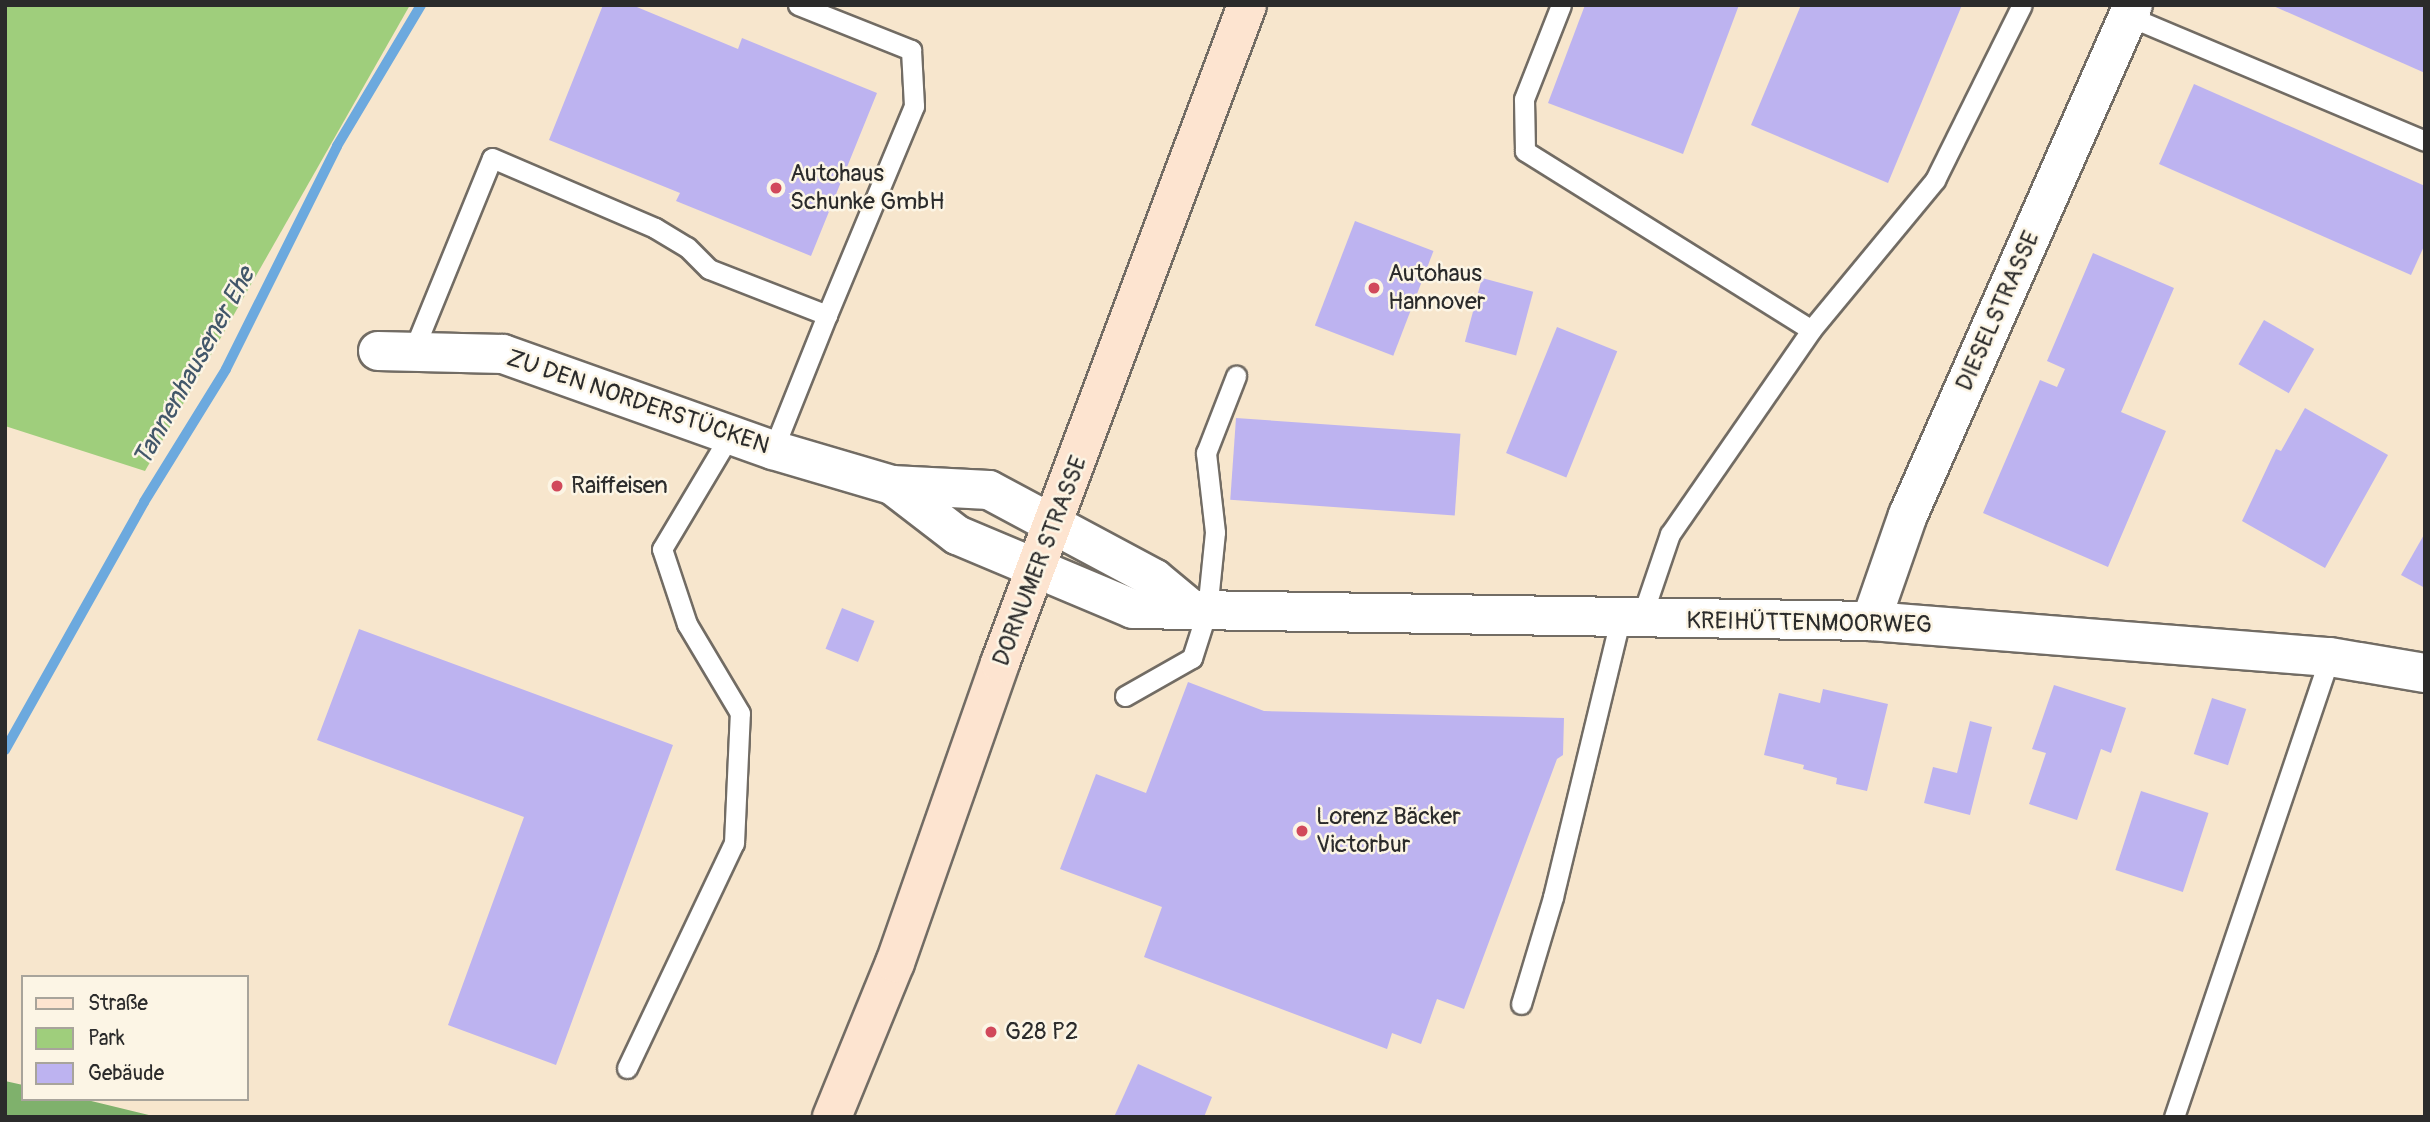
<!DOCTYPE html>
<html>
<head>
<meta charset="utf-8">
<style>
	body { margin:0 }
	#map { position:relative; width:2430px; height:1122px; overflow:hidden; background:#f7e6cd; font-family:Pangolin,sans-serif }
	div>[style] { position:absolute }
	.green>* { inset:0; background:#9fce7c }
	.forest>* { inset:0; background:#7fb16c }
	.stream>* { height:10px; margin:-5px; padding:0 5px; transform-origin:5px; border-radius:5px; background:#6ca9de }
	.building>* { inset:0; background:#bdb3f0; transform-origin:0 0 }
	.roads { filter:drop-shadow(2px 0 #726c64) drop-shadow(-2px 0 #726c64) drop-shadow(0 2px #726c64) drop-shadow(0 -2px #726c64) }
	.service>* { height:19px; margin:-9.5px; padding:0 9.5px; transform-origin:9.5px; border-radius:9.5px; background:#fff }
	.minor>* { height:38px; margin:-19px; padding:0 19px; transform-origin:19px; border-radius:19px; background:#fff }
	.secondary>* { height:38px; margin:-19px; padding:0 19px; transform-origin:19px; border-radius:19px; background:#fde4d0 }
	.dots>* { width:19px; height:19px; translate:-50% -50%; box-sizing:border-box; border:4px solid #fcf5e5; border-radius:50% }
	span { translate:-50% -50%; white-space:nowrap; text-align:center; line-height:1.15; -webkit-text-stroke:5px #fcf5e5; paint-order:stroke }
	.poi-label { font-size:24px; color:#2b2b2b }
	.left { translate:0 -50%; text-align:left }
	.street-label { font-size:24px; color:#2b2b2b }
	.water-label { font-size:26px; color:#42576a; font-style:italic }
	.frame { position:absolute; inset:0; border:7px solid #2b2b2b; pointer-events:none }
	.legend { position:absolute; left:21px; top:975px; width:228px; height:126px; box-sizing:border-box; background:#fcf5e5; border:2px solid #a8a49b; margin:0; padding:9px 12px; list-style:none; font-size:21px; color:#2b2b2b }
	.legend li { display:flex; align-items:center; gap:14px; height:35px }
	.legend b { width:35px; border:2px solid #a8a49b }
</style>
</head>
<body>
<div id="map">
	<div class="green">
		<div style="clip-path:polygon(5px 5px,410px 5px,145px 471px,5px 426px)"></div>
	</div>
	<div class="forest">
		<div style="clip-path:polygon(5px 1081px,23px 1085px,23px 1099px,83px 1099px,157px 1117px,5px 1117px)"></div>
	</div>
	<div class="stream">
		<div style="left:5px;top:750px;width:284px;rotate:-60.7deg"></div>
		<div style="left:144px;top:502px;width:156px;rotate:-58.3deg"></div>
		<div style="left:226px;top:369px;width:249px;rotate:-63.5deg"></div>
		<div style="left:337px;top:146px;width:164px;rotate:-59.2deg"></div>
	</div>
	<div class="building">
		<div style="clip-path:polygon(603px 5px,632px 5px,738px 49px,742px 38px,877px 93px,811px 256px,676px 201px,680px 193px,549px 140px)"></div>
		<div style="clip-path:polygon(1585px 5px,1739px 5px,1683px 154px,1548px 103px)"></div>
		<div style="clip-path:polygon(1801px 5px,1962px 5px,1888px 183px,1751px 125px)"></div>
		<div style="clip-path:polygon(2271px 5px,2425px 5px,2425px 73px)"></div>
		<div style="clip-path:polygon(2194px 84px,2425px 186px,2425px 244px,2411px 275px,2159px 164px)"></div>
		<div style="left:1355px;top:221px;width:84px;height:112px;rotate:21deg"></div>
		<div style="clip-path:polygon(2093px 253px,2174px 288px,2121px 412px,2166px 431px,2108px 567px,1983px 513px,2040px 380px,2057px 387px,2065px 369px,2047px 361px)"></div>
		<div style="left:1482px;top:278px;width:53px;height:66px;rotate:15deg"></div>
		<div style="left:2264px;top:320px;width:58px;height:51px;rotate:30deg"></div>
		<div style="left:1557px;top:327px;width:65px;height:136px;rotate:22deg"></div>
		<div style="clip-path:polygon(2305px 408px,2388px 455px,2325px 568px,2242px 521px,2276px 449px,2281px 451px)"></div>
		<div style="left:1236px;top:418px;width:225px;height:82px;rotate:4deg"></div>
		<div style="clip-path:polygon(2425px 533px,2425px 588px,2401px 575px)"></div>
		<div style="left:842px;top:608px;width:35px;height:44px;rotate:22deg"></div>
		<div style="clip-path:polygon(359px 629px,673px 745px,556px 1065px,448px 1025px,524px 817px,317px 740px)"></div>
		<div style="clip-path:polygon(1188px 682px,1264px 711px,1564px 718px,1563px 755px,1557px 759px,1464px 1009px,1437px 999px,1421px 1044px,1392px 1033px,1387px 1049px,1144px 957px,1162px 907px,1060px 869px,1096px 774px,1146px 793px)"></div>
		<div style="clip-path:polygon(2054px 685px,2126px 708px,2111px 753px,2101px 749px,2077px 820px,2029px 804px,2046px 753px,2032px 749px)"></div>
		<div style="clip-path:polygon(1823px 689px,1888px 704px,1867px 791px,1836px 784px,1837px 778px,1803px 769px,1804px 765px,1764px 755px,1779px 693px,1820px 703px)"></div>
		<div style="left:2212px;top:698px;width:36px;height:59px;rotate:18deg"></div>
		<div style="clip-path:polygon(1970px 721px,1992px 727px,1970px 815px,1924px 803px,1933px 767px,1957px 773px)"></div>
		<div style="left:2141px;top:791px;width:71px;height:83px;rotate:18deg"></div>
		<div style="clip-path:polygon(1138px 1064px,1212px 1097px,1204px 1117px,1114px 1117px)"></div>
	</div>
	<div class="roads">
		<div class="service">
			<div style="left:798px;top:5px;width:122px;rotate:21.7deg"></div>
			<div style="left:911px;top:50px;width:56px;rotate:86.9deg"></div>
			<div style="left:914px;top:106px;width:226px;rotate:112.6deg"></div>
			<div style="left:1561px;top:5px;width:101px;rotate:111.5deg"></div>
			<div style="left:1524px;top:99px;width:52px;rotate:88.9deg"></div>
			<div style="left:1525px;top:151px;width:337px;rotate:32deg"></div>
			<div style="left:2128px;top:16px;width:322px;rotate:22.8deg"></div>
			<div style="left:414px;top:349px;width:206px;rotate:-67.8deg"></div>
			<div style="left:492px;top:158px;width:177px;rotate:23.2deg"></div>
			<div style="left:655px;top:228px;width:37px;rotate:31deg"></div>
			<div style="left:687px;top:247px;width:31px;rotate:45deg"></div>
			<div style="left:709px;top:269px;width:127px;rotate:21.3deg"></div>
			<div style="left:827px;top:315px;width:145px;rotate:111.8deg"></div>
			<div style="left:1641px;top:619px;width:90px;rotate:-71.2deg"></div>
			<div style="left:1670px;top:534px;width:248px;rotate:-55.3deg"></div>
			<div style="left:1811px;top:330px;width:195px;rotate:-50.4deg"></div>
			<div style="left:1935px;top:180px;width:195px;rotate:-63.6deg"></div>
			<div style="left:1125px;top:696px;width:77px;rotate:-29.6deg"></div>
			<div style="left:1192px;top:658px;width:49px;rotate:-72.3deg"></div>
			<div style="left:1207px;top:611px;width:79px;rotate:-84.2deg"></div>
			<div style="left:1215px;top:532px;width:80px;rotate:-96.5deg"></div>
			<div style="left:1206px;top:453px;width:83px;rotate:-68.7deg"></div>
			<div style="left:1521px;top:1004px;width:112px;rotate:-73.3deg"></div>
			<div style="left:1553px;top:897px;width:286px;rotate:-76.4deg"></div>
			<div style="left:627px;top:1068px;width:249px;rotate:-64.6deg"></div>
			<div style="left:734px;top:843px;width:130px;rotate:-87.4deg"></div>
			<div style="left:740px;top:713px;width:104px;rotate:-120.8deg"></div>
			<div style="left:687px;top:624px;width:79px;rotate:-108.4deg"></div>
			<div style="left:662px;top:549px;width:133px;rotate:-59.2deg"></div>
			<div style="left:2174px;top:1117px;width:486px;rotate:-71.3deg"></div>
		</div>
		<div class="minor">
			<div style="left:378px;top:351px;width:125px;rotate:1.4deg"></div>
			<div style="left:503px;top:354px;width:287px;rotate:19.6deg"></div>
			<div style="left:773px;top:450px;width:124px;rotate:16.4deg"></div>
			<div style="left:892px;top:485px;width:97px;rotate:3deg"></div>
			<div style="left:989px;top:490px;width:188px;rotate:28.2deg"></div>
			<div style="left:1155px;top:579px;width:47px;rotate:39.8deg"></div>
			<div style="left:892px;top:485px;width:82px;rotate:37.6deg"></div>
			<div style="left:957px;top:535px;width:191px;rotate:22.8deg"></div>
			<div style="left:1133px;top:609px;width:738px;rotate:0.93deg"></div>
			<div style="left:1871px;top:621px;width:460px;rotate:4.5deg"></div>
			<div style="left:2330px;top:657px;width:96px;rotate:9.6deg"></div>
			<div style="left:1871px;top:621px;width:112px;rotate:-70.8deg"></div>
			<div style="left:1908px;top:515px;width:557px;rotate:-66.19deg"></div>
		</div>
		<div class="secondary">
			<div style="left:832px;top:1117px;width:166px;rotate:-67.8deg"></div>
			<div style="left:895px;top:963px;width:318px;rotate:-70.7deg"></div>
			<div style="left:1000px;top:663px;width:703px;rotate:-69.42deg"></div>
		</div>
	</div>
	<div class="dots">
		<div style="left:776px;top:188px;background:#d1495b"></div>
		<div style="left:1374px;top:288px;background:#d1495b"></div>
		<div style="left:557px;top:486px;background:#d1495b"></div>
		<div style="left:1302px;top:831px;background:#d1495b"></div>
		<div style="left:991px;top:1032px;background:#d1495b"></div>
	</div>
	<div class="poi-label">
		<span class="left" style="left:790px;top:188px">Autohaus<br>Schunke GmbH</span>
		<span class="left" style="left:1388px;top:288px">Autohaus<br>Hannover</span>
		<span class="left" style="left:571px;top:486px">Raiffeisen</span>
		<span class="left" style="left:1316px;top:831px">Lorenz Bäcker<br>Victorbur</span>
		<span class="left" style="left:1005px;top:1032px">G28 P2</span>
	</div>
	<div class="street-label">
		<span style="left:1998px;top:311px;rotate:-66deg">DIESELSTRASSE</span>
		<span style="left:638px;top:402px;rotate:19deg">ZU DEN NORDERSTÜCKEN</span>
		<span style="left:1040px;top:561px;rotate:-69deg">DORNUMER STRASSE</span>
		<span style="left:1809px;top:623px;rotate:1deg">KREIHÜTTENMOORWEG</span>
	</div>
	<div class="water-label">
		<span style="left:195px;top:367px;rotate:-61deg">Tannenhausener Ehe</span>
	</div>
	<div class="frame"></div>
	<ul class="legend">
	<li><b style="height:9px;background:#fde4d0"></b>Straße</li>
	<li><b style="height:19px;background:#9fce7c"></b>Park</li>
	<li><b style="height:19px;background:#bdb3f0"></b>Gebäude</li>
	</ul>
</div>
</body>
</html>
